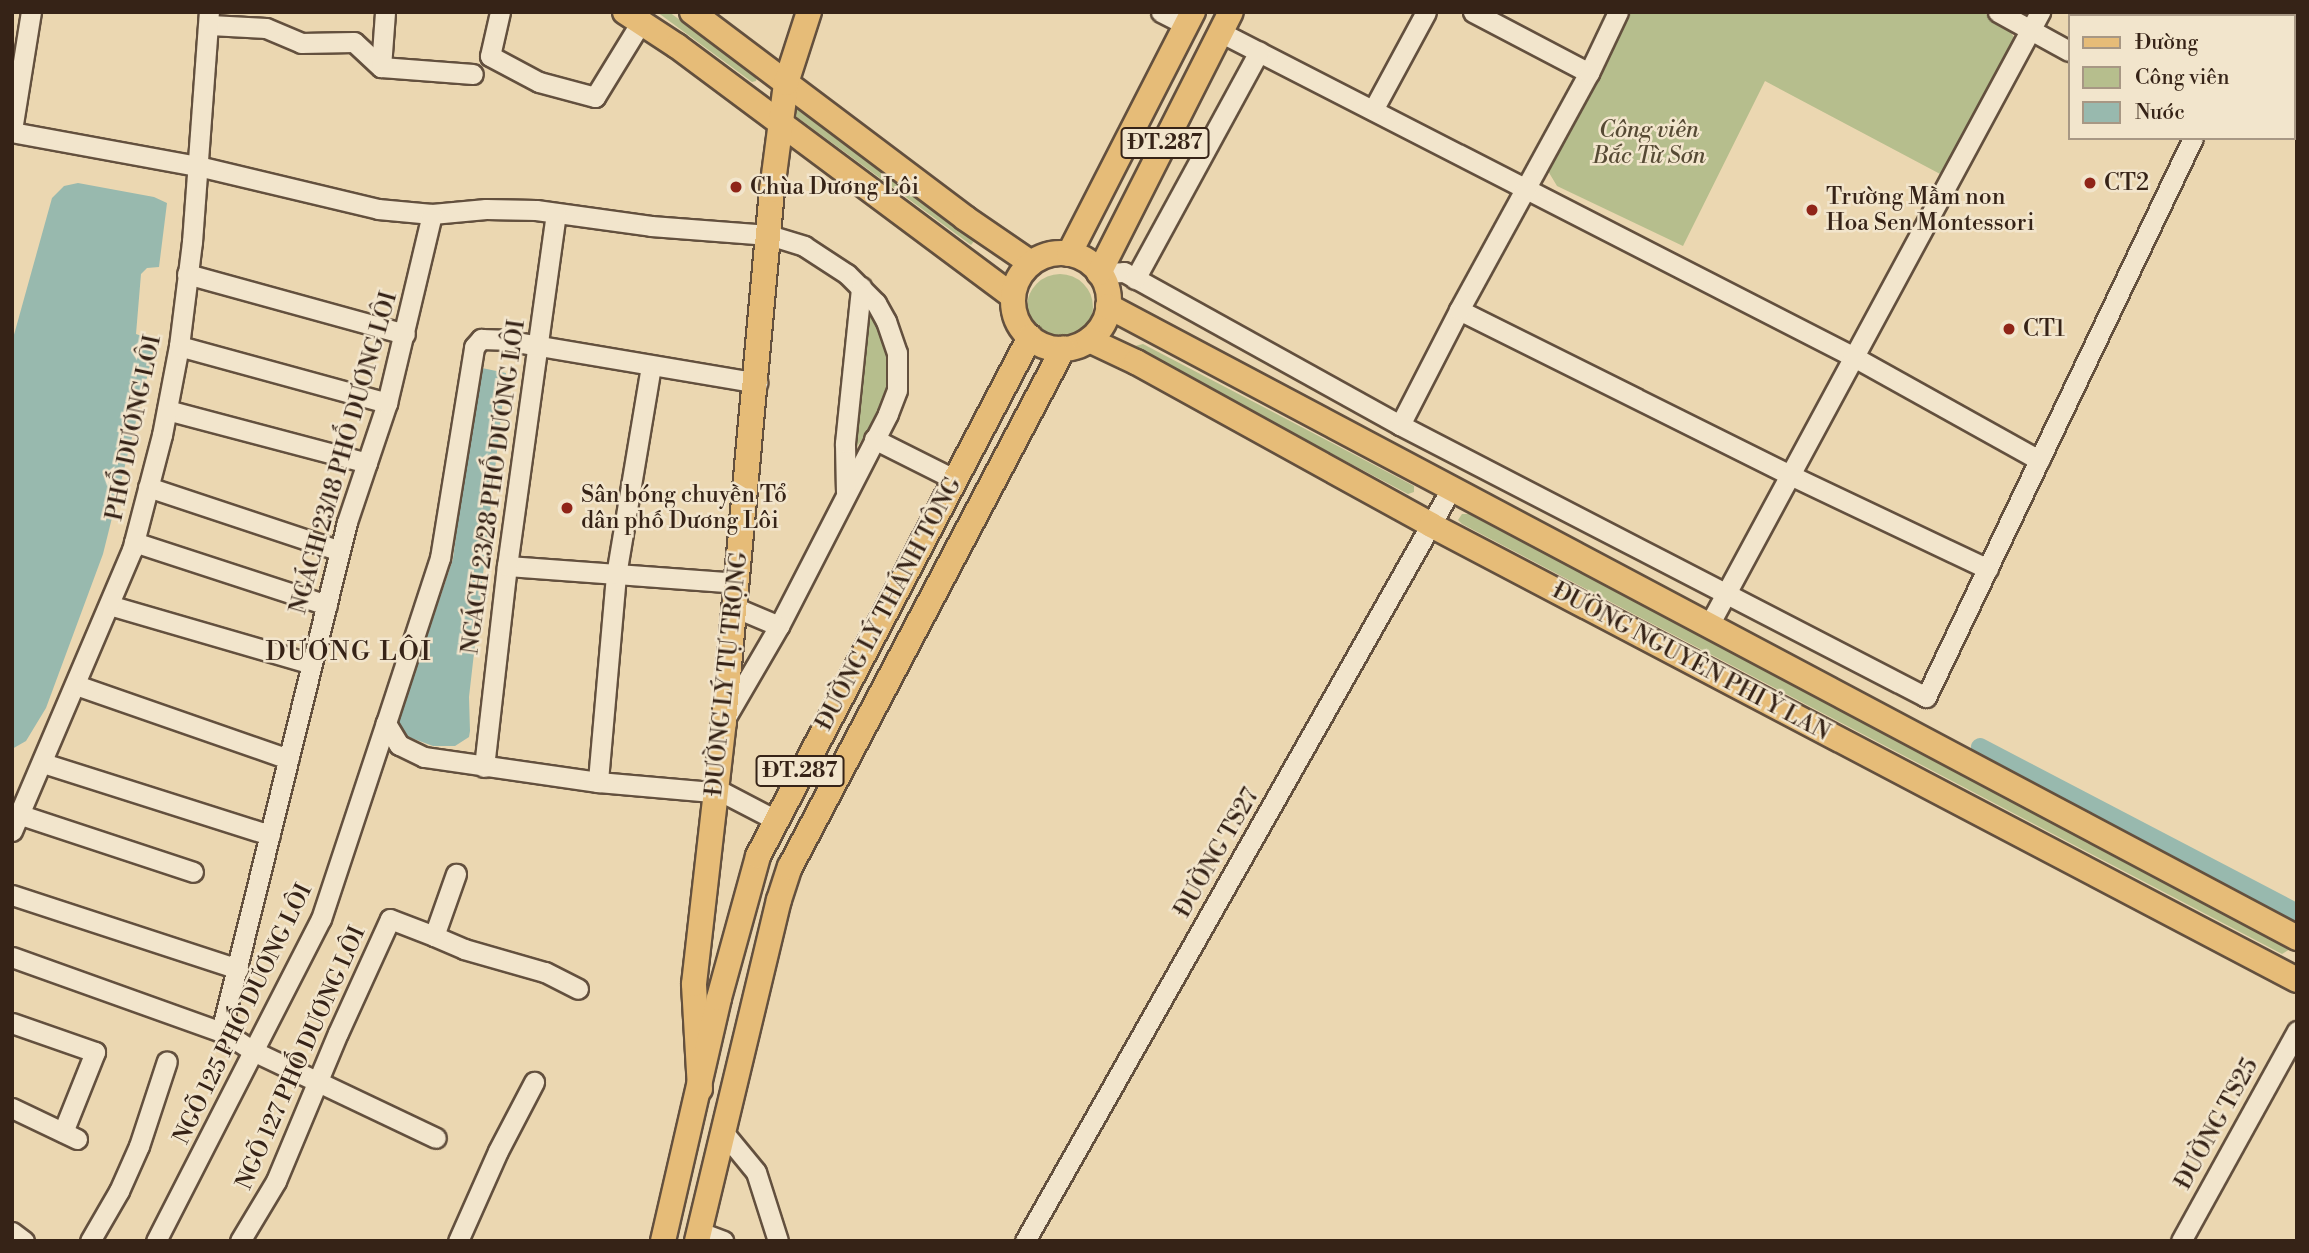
<!DOCTYPE html>
<html>
<head>
<meta charset="utf-8">
<style>
	body { margin:0 }
	#map { position:relative; width:2309px; height:1253px; overflow:hidden; background:#ebd7b1; font-family:"Libre Bodoni",serif }
	div>[style] { position:absolute }
	.green>* { inset:0; background:#b6be8d }
	.round { border-radius:50% }
	.water>* { inset:0; background:#98b9ae }
	.canal>* { height:18px; margin:-9px; padding:0 9px; transform-origin:9px; border-radius:9px; background:#98b9ae }
	.roads { filter:drop-shadow(2px 0 #63503e) drop-shadow(-2px 0 #63503e) drop-shadow(0 2px #63503e) drop-shadow(0 -2px #63503e) }
	.minor>* { height:19px; margin:-9.5px; padding:0 9.5px; transform-origin:9.5px; border-radius:9.5px; background:#f2e5cc }
	.major>* { height:24px; margin:-12px; padding:0 12px; transform-origin:12px; border-radius:12px; background:#e6bc78 }
	.major>.ring { margin:-12px; padding:0; box-sizing:content-box; background:none; border:24px solid #e6bc78; border-radius:50% }
	.dots>* { width:19px; height:19px; translate:-50% -50%; box-sizing:border-box; border:4px solid #f2e5cc; border-radius:50% }
	span { translate:-50% -50%; white-space:nowrap; text-align:center; line-height:1.15; -webkit-text-stroke:5px #f2e5cc; paint-order:stroke }
	.shield-label span { padding:2px 5px; background:#f2e5cc; border:2px solid; border-radius:5px; -webkit-text-stroke-width:0 }
	.shield-label { font-size:21px; color:#362317; font-weight:700 }
	.park-label { font-size:23px; color:#564a34; font-style:italic }
	.poi-label { font-size:23px; color:#362317 }
	.left { translate:0 -50%; text-align:left }
	.street-label { font-size:23px; color:#362317 }
	.quarter-label { font-size:26px; color:#362317; letter-spacing:2px }
	.frame { position:absolute; inset:0; border:14px solid #362317; pointer-events:none }
	.legend { position:absolute; left:2068px; top:14px; width:228px; height:126px; box-sizing:border-box; background:#f2e5cc; border:2px solid #a79784; margin:0; padding:9px 12px; list-style:none; font-size:21px; color:#362317 }
	.legend li { display:flex; align-items:center; gap:14px; height:35px }
	.legend b { width:35px; border:2px solid #a79784 }
</style>
</head>
<body>
<div id="map">
	<div class="green">
		<div style="clip-path:polygon(657px 12px,669px 12px,752px 72px,757px 77px,756px 81px,752px 82px)"></div>
		<div style="clip-path:polygon(1630px 12px,1982px 12px,2007px 26px,2015px 39px,1942px 175px,1765px 81px,1683px 246px,1557px 186px,1548px 171px)"></div>
		<div style="clip-path:polygon(794px 105px,798px 107px,975px 240px,971px 245px,790px 112px)"></div>
		<div class="round" style="left:1027px;top:274px;width:66px;height:66px"></div>
		<div style="clip-path:polygon(869px 308px,887px 333px,890px 377px,878px 418px,855px 449px,852px 449px,865px 314px)"></div>
		<div style="clip-path:polygon(1143px 344px,1414px 486px,1414px 492px,1408px 494px,1134px 349px,1135px 346px)"></div>
		<div style="clip-path:polygon(1462px 514px,1469px 514px,2289px 944px,2290px 949px,2282px 954px,1462px 524px,1458px 520px)"></div>
	</div>
	<div class="water">
		<div style="clip-path:polygon(78px 183px,154px 197px,167px 203px,159px 267px,147px 268px,141px 274px,136px 334px,156px 341px,103px 554px,46px 708px,26px 741px,12px 749px,12px 342px,52px 198px,64px 186px)"></div>
		<div style="clip-path:polygon(482px 368px,506px 373px,469px 697px,470px 731px,469px 737px,455px 746px,433px 746px,395px 732px,453px 559px,472px 407px)"></div>
	</div>
	<div class="canal">
		<div style="left:1980px;top:747px;width:358px;rotate:27.6deg"></div>
	</div>
	<div class="roads">
		<div class="minor">
			<div style="left:500px;top:12px;width:45px;rotate:102.8deg"></div>
			<div style="left:490px;top:56px;width:55px;rotate:28deg"></div>
			<div style="left:539px;top:82px;width:58px;rotate:15deg"></div>
			<div style="left:595px;top:97px;width:88px;rotate:-58.5deg"></div>
			<div style="left:1161px;top:12px;width:28px;rotate:27deg"></div>
			<div style="left:1473px;top:12px;width:131px;rotate:27.7deg"></div>
			<div style="left:1998px;top:12px;width:81px;rotate:28.8deg"></div>
			<div style="left:2243px;top:16px;width:4px;rotate:-76deg"></div>
			<div style="left:210px;top:25px;width:56px;rotate:3.1deg"></div>
			<div style="left:266px;top:28px;width:38px;rotate:23deg"></div>
			<div style="left:301px;top:43px;width:53px;rotate:-1.1deg"></div>
			<div style="left:354px;top:42px;width:37px;rotate:43deg"></div>
			<div style="left:381px;top:67px;width:92px;rotate:4.4deg"></div>
			<div style="left:1220px;top:32px;width:712px;rotate:27.14deg"></div>
			<div style="left:1854px;top:357px;width:212px;rotate:29.1deg"></div>
			<div style="left:381px;top:67px;width:55px;rotate:-85.8deg"></div>
			<div style="left:1373px;top:110px;width:111px;rotate:-61.6deg"></div>
			<div style="left:12px;top:130px;width:120px;rotate:-80.9deg"></div>
			<div style="left:12px;top:132px;width:189px;rotate:10.4deg"></div>
			<div style="left:198px;top:166px;width:185px;rotate:13.4deg"></div>
			<div style="left:378px;top:209px;width:54px;rotate:5.3deg"></div>
			<div style="left:432px;top:214px;width:54px;rotate:-5.3deg"></div>
			<div style="left:486px;top:209px;width:50px;rotate:1.1deg"></div>
			<div style="left:536px;top:210px;width:116px;rotate:7.9deg"></div>
			<div style="left:651px;top:226px;width:118px;rotate:4.4deg"></div>
			<div style="left:769px;top:235px;width:37px;rotate:17deg"></div>
			<div style="left:804px;top:246px;width:51px;rotate:33.1deg"></div>
			<div style="left:847px;top:274px;width:41px;rotate:45deg"></div>
			<div style="left:876px;top:303px;width:21px;rotate:61deg"></div>
			<div style="left:886px;top:321px;width:34px;rotate:71deg"></div>
			<div style="left:897px;top:353px;width:37px;rotate:90deg"></div>
			<div style="left:897px;top:390px;width:26px;rotate:111deg"></div>
			<div style="left:888px;top:414px;width:238px;rotate:117.2deg"></div>
			<div style="left:779px;top:626px;width:105px;rotate:120.2deg"></div>
			<div style="left:1099px;top:273px;width:25px;rotate:-2deg"></div>
			<div style="left:1124px;top:272px;width:316px;rotate:29deg"></div>
			<div style="left:1400px;top:425px;width:592px;rotate:27.34deg"></div>
			<div style="left:1926px;top:697px;width:619px;rotate:-64.47deg"></div>
			<div style="left:187px;top:274px;width:226px;rotate:15.4deg"></div>
			<div style="left:1135px;top:279px;width:259px;rotate:-61.4deg"></div>
			<div style="left:1459px;top:310px;width:370px;rotate:26.5deg"></div>
			<div style="left:1790px;top:475px;width:219px;rotate:25.4deg"></div>
			<div style="left:179px;top:346px;width:216px;rotate:15.3deg"></div>
			<div style="left:651px;top:366px;width:212px;rotate:99.5deg"></div>
			<div style="left:616px;top:575px;width:208px;rotate:95deg"></div>
			<div style="left:598px;top:782px;width:126px;rotate:5deg"></div>
			<div style="left:724px;top:793px;width:56px;rotate:27.5deg"></div>
			<div style="left:167px;top:410px;width:207px;rotate:14.8deg"></div>
			<div style="left:1400px;top:425px;width:129px;rotate:-62.8deg"></div>
			<div style="left:1459px;top:310px;width:270px;rotate:-61.3deg"></div>
			<div style="left:1589px;top:73px;width:68px;rotate:-64.6deg"></div>
			<div style="left:874px;top:439px;width:92px;rotate:26.6deg"></div>
			<div style="left:148px;top:487px;width:202px;rotate:18.4deg"></div>
			<div style="left:846px;top:492px;width:49px;rotate:-91.2deg"></div>
			<div style="left:845px;top:443px;width:157px;rotate:-84.1deg"></div>
			<div style="left:134px;top:542px;width:203px;rotate:18.1deg"></div>
			<div style="left:507px;top:566px;width:230px;rotate:4.2deg"></div>
			<div style="left:109px;top:605px;width:211px;rotate:16.2deg"></div>
			<div style="left:734px;top:607px;width:49px;rotate:22.9deg"></div>
			<div style="left:1709px;top:625px;width:697px;rotate:-61.63deg"></div>
			<div style="left:76px;top:685px;width:225px;rotate:19.2deg"></div>
			<div style="left:43px;top:763px;width:238px;rotate:17.6deg"></div>
			<div style="left:484px;top:767px;width:202px;rotate:-83.5deg"></div>
			<div style="left:507px;top:566px;width:356px;rotate:-82.1deg"></div>
			<div style="left:598px;top:782px;width:176px;rotate:-171.8deg"></div>
			<div style="left:424px;top:757px;width:28px;rotate:-154deg"></div>
			<div style="left:399px;top:745px;width:26px;rotate:-121deg"></div>
			<div style="left:386px;top:723px;width:174px;rotate:-71.9deg"></div>
			<div style="left:440px;top:558px;width:214px;rotate:-80.8deg"></div>
			<div style="left:474px;top:347px;width:11px;rotate:-49deg"></div>
			<div style="left:481px;top:339px;width:23px;rotate:2deg"></div>
			<div style="left:504px;top:340px;width:257px;rotate:9.6deg"></div>
			<div style="left:21px;top:815px;width:181px;rotate:18.3deg"></div>
			<div style="left:12px;top:831px;width:306px;rotate:-66.9deg"></div>
			<div style="left:132px;top:550px;width:119px;rotate:-75.4deg"></div>
			<div style="left:162px;top:435px;width:91px;rotate:-79.2deg"></div>
			<div style="left:179px;top:346px;width:105px;rotate:-82.9deg"></div>
			<div style="left:192px;top:242px;width:231px;rotate:-85.8deg"></div>
			<div style="left:12px;top:895px;width:238px;rotate:18.1deg"></div>
			<div style="left:434px;top:936px;width:33px;rotate:23deg"></div>
			<div style="left:464px;top:949px;width:84px;rotate:15.9deg"></div>
			<div style="left:545px;top:972px;width:37px;rotate:27deg"></div>
			<div style="left:12px;top:957px;width:228px;rotate:19.7deg"></div>
			<div style="left:227px;top:1034px;width:33px;rotate:33deg"></div>
			<div style="left:255px;top:1052px;width:200px;rotate:25.4deg"></div>
			<div style="left:12px;top:1023px;width:88px;rotate:19.3deg"></div>
			<div style="left:95px;top:1052px;width:86px;rotate:111.8deg"></div>
			<div style="left:221px;top:1032px;width:525px;rotate:-76.12deg"></div>
			<div style="left:347px;top:522px;width:126px;rotate:-71.4deg"></div>
			<div style="left:387px;top:403px;width:194px;rotate:-76.6deg"></div>
			<div style="left:12px;top:1108px;width:72px;rotate:25.5deg"></div>
			<div style="left:724px;top:1133px;width:50px;rotate:50.6deg"></div>
			<div style="left:756px;top:1172px;width:72px;rotate:72.3deg"></div>
			<div style="left:12px;top:1232px;width:15px;rotate:37deg"></div>
			<div style="left:700px;top:1232px;width:25px;rotate:21deg"></div>
			<div style="left:90px;top:1241px;width:58px;rotate:-59.9deg"></div>
			<div style="left:119px;top:1191px;width:49px;rotate:-66deg"></div>
			<div style="left:139px;top:1146px;width:89px;rotate:-71.8deg"></div>
			<div style="left:156px;top:1241px;width:362px;rotate:-62.9deg"></div>
			<div style="left:321px;top:919px;width:206px;rotate:-71.7deg"></div>
			<div style="left:240px;top:1241px;width:70px;rotate:-59deg"></div>
			<div style="left:276px;top:1181px;width:160px;rotate:-67.3deg"></div>
			<div style="left:338px;top:1033px;width:125px;rotate:-65.5deg"></div>
			<div style="left:390px;top:919px;width:47px;rotate:21.1deg"></div>
			<div style="left:434px;top:936px;width:66px;rotate:-70.5deg"></div>
			<div style="left:458px;top:1241px;width:98px;rotate:-66deg"></div>
			<div style="left:498px;top:1151px;width:78px;rotate:-62.4deg"></div>
			<div style="left:1025px;top:1241px;width:864px;rotate:-60.47deg"></div>
			<div style="left:2181px;top:1241px;width:240px;rotate:-61.1deg"></div>
		</div>
		<div class="major">
			<div style="left:625px;top:12px;width:62px;rotate:33.2deg"></div>
			<div style="left:677px;top:46px;width:419px;rotate:36.7deg"></div>
			<div style="left:692px;top:12px;width:342px;rotate:37deg"></div>
			<div style="left:965px;top:218px;width:80px;rotate:34.3deg"></div>
			<div class="ring" style="left:1013px;top:253px;width:72px;height:72px"></div>
			<div style="left:1069px;top:254px;width:272px;rotate:-62.9deg"></div>
			<div style="left:1099px;top:273px;width:292px;rotate:-63.2deg"></div>
			<div style="left:1108px;top:306px;width:1347px;rotate:27.99deg"></div>
			<div style="left:1089px;top:340px;width:52px;rotate:25.1deg"></div>
			<div style="left:1136px;top:362px;width:337px;rotate:28.9deg"></div>
			<div style="left:1431px;top:525px;width:978px;rotate:27.72deg"></div>
			<div style="left:700px;top:1089px;width:105px;rotate:-93.3deg"></div>
			<div style="left:694px;top:984px;width:265px;rotate:-83.5deg"></div>
			<div style="left:724px;top:721px;width:533px;rotate:-84.83deg"></div>
			<div style="left:772px;top:190px;width:108px;rotate:-82.5deg"></div>
			<div style="left:786px;top:83px;width:75px;rotate:-72.1deg"></div>
			<div style="left:663px;top:1241px;width:249px;rotate:-77deg"></div>
			<div style="left:719px;top:998px;width:147px;rotate:-74.6deg"></div>
			<div style="left:758px;top:856px;width:586px;rotate:-62.34deg"></div>
			<div style="left:697px;top:1241px;width:351px;rotate:-76.5deg"></div>
			<div style="left:779px;top:900px;width:35px;rotate:-72deg"></div>
			<div style="left:790px;top:867px;width:586px;rotate:-62.21deg"></div>
		</div>
	</div>
	<div class="dots">
		<div style="left:2090px;top:183px;background:#8f2418"></div>
		<div style="left:736px;top:187px;background:#8f2418"></div>
		<div style="left:1812px;top:210px;background:#8f2418"></div>
		<div style="left:2009px;top:329px;background:#8f2418"></div>
		<div style="left:567px;top:508px;background:#8f2418"></div>
	</div>
	<div class="shield-label">
		<span style="left:1165px;top:143px">ĐT.287</span>
		<span style="left:800px;top:771px">ĐT.287</span>
	</div>
	<div class="park-label">
		<span style="left:1649px;top:143px">Công viên<br>Bắc Từ Sơn</span>
	</div>
	<div class="poi-label">
		<span class="left" style="left:2104px;top:183px">CT2</span>
		<span class="left" style="left:750px;top:187px">Chùa Dương Lôi</span>
		<span class="left" style="left:1826px;top:210px">Trường Mầm non<br>Hoa Sen Montessori</span>
		<span class="left" style="left:2023px;top:329px">CT1</span>
		<span class="left" style="left:581px;top:508px">Sân bóng chuyền Tổ<br>dân phố Dương Lôi</span>
	</div>
	<div class="street-label">
		<span style="left:134px;top:428px;rotate:-78deg">PHỐ DƯƠNG LÔI</span>
		<span style="left:344px;top:453px;rotate:-74deg">NGÁCH 23/18 PHỐ DƯƠNG LÔI</span>
		<span style="left:494px;top:487px;rotate:-82deg">NGÁCH 23/28 PHỐ DƯƠNG LÔI</span>
		<span style="left:889px;top:604px;rotate:-62deg">ĐƯỜNG LÝ THÁNH TÔNG</span>
		<span style="left:1691px;top:662px;rotate:28deg">ĐƯỜNG NGUYÊN PHI Ỷ LAN</span>
		<span style="left:727px;top:674px;rotate:-84deg">ĐƯỜNG LÝ TỰ TRỌNG</span>
		<span style="left:1217px;top:853px;rotate:-60deg">ĐƯỜNG TS27</span>
		<span style="left:243px;top:1014px;rotate:-64deg">NGÕ 125 PHỐ DƯƠNG LÔI</span>
		<span style="left:301px;top:1058px;rotate:-66deg">NGÕ 127 PHỐ DƯƠNG LÔI</span>
		<span style="left:2217px;top:1124px;rotate:-61deg">ĐƯỜNG TS25</span>
	</div>
	<div class="quarter-label">
		<span style="left:349px;top:653px">DƯƠNG LÔI</span>
	</div>
	<div class="frame"></div>
	<ul class="legend">
	<li><b style="height:9px;background:#e6bc78"></b>Đường</li>
	<li><b style="height:19px;background:#b6be8d"></b>Công viên</li>
	<li><b style="height:19px;background:#98b9ae"></b>Nước</li>
	</ul>
</div>
</body>
</html>
